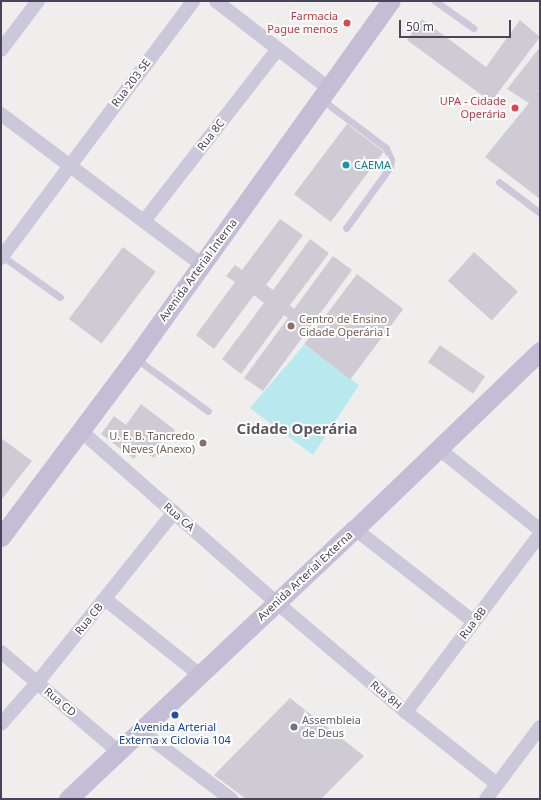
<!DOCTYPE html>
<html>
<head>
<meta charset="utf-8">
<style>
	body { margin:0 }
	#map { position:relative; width:541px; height:800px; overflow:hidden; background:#efeeec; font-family:"Noto Sans",sans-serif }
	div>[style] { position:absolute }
	.green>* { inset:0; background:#b8e9ef }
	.building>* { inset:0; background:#cfcbd4; transform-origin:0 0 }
	.lane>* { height:7px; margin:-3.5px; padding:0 3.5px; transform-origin:3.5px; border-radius:3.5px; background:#cbc8da }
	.street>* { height:14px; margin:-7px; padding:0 7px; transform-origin:7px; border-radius:7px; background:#cbc8da }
	.secondary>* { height:19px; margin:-9.5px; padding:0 9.5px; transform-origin:9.5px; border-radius:9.5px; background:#c3bed6 }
	.dots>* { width:11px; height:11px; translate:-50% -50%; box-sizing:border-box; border:2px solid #fff; border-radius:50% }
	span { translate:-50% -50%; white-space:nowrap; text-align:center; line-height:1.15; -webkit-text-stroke:4px #fff; paint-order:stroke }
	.health-label { font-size:11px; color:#be3a42 }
	.right { translate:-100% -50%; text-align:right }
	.street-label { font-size:11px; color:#48445a }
	.culture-label { font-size:11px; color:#0d838f }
	.left { translate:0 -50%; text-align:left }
	.education-label { font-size:11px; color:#785e54 }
	.worship-label { font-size:11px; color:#5b616d }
	.transit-label { font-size:11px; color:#164399 }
	.district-label { font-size:15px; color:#5b5961; font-weight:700 }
	.frame { position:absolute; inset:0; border:2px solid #48445a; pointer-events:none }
	.scale { position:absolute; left:399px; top:20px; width:112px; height:18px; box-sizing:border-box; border:2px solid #48445a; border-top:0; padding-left:5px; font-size:12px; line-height:14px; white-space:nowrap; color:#48445a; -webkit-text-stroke:3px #fff; paint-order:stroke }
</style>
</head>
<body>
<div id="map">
	<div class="green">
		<div style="clip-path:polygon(304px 345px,359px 385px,313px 455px,250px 408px)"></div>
	</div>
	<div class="building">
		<div style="clip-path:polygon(422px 19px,486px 67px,520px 20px,540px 37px,491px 102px,407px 40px)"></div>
		<div style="clip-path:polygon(540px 47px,540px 88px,536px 93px,540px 89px,540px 199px,485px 157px,529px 103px,507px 89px)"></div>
		<div style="left:347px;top:124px;width:46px;height:88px;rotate:37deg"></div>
		<div style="clip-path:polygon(280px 219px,303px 235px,266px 285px,273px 290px,310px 239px,329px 253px,290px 305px,294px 309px,333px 256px,352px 270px,263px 391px,244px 378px,288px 318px,284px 315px,241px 374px,222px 359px,264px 303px,254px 295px,214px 349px,196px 335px,235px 282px,226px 276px,235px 265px,242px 270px)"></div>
		<div style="left:123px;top:247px;width:41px;height:90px;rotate:37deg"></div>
		<div style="left:474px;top:252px;width:59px;height:39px;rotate:42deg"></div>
		<div style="left:357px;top:274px;width:58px;height:88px;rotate:37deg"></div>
		<div style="left:440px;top:345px;width:55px;height:21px;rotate:35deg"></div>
		<div style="clip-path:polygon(141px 404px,175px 430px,154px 458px,141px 449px,134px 459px,101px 434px,114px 416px,126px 425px)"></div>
		<div style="clip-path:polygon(1px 438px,32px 461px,2px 499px,1px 499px)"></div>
		<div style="clip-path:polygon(290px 698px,364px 756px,321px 799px,246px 799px,214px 775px)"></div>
	</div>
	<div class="lane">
		<div style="left:435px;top:1px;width:47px;rotate:35.4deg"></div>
		<div style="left:321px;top:99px;width:81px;rotate:37deg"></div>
		<div style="left:386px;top:148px;width:13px;rotate:67deg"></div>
		<div style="left:391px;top:160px;width:7px;rotate:98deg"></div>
		<div style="left:390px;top:167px;width:75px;rotate:125.8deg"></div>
		<div style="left:499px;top:182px;width:51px;rotate:37.1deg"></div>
		<div style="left:2px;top:256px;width:71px;rotate:35.3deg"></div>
		<div style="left:135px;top:358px;width:90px;rotate:36deg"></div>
	</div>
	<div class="street">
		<div style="left:216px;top:1px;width:142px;rotate:37.8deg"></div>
		<div style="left:1px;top:50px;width:61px;rotate:-52.9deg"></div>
		<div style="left:1px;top:114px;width:251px;rotate:36.9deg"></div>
		<div style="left:144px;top:221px;width:218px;rotate:-52.1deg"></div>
		<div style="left:1px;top:258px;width:321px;rotate:-53.2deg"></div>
		<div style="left:81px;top:431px;width:261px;rotate:41.3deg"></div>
		<div style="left:277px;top:603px;width:169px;rotate:40.2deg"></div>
		<div style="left:406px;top:712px;width:116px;rotate:38.4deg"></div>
		<div style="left:439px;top:449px;width:129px;rotate:38.7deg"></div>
		<div style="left:355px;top:529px;width:151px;rotate:38deg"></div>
		<div style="left:105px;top:599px;width:122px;rotate:38.7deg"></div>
		<div style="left:1px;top:652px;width:155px;rotate:40.3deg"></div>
		<div style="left:406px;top:712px;width:223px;rotate:-53deg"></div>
		<div style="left:1px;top:724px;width:55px;rotate:-48.7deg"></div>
		<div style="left:37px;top:683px;width:219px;rotate:-51.3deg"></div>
		<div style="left:141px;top:731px;width:113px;rotate:37.1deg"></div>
		<div style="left:486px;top:799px;width:90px;rotate:-53.1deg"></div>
	</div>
	<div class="secondary">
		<div style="left:1px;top:537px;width:224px;rotate:-53.2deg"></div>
		<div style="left:135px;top:358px;width:439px;rotate:-54.4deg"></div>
		<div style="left:68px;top:799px;width:394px;rotate:-43.3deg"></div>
		<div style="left:355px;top:529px;width:257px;rotate:-43.9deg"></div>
	</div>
	<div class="dots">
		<div style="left:347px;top:23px;background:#e0444e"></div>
		<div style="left:515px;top:108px;background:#e0444e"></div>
		<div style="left:346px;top:165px;background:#0f9aa8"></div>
		<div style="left:291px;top:326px;background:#8d6e63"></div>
		<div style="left:203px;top:443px;background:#8d6e63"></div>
		<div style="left:175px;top:715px;background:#1a4fb4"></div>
		<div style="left:294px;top:727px;background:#6b7280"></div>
	</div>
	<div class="health-label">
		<span class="right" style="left:338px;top:23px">Farmacia<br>Pague menos</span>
		<span class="right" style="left:506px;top:108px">UPA - Cidade<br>Operária</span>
	</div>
	<div class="street-label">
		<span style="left:131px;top:83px;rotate:-53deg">Rua 203 SE</span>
		<span style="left:211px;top:135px;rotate:-52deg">Rua 8C</span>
		<span style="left:198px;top:270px;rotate:-54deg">Avenida Arterial Interna</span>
		<span style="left:179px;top:517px;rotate:41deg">Rua CA</span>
		<span style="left:305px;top:576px;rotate:-43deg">Avenida Arterial Externa</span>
		<span style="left:89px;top:619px;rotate:-51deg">Rua CB</span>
		<span style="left:473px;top:623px;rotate:-53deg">Rua 8B</span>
		<span style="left:386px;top:695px;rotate:40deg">Rua 8H</span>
		<span style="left:60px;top:702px;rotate:40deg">Rua CD</span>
	</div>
	<div class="culture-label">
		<span class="left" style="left:354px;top:165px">CAEMA</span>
	</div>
	<div class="education-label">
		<span class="left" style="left:299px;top:326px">Centro de Ensino<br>Cidade Operária I</span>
		<span class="right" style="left:195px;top:443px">U. E. B. Tancredo<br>Neves (Anexo)</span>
	</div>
	<div class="worship-label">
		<span class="left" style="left:302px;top:727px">Assembleia<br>de Deus</span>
	</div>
	<div class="transit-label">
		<span style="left:175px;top:734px">Avenida Arterial<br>Externa x Ciclovia 104</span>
	</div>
	<div class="district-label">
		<span style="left:297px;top:429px">Cidade Operária</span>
	</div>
	<div class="frame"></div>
	<div class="scale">50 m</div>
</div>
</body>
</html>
